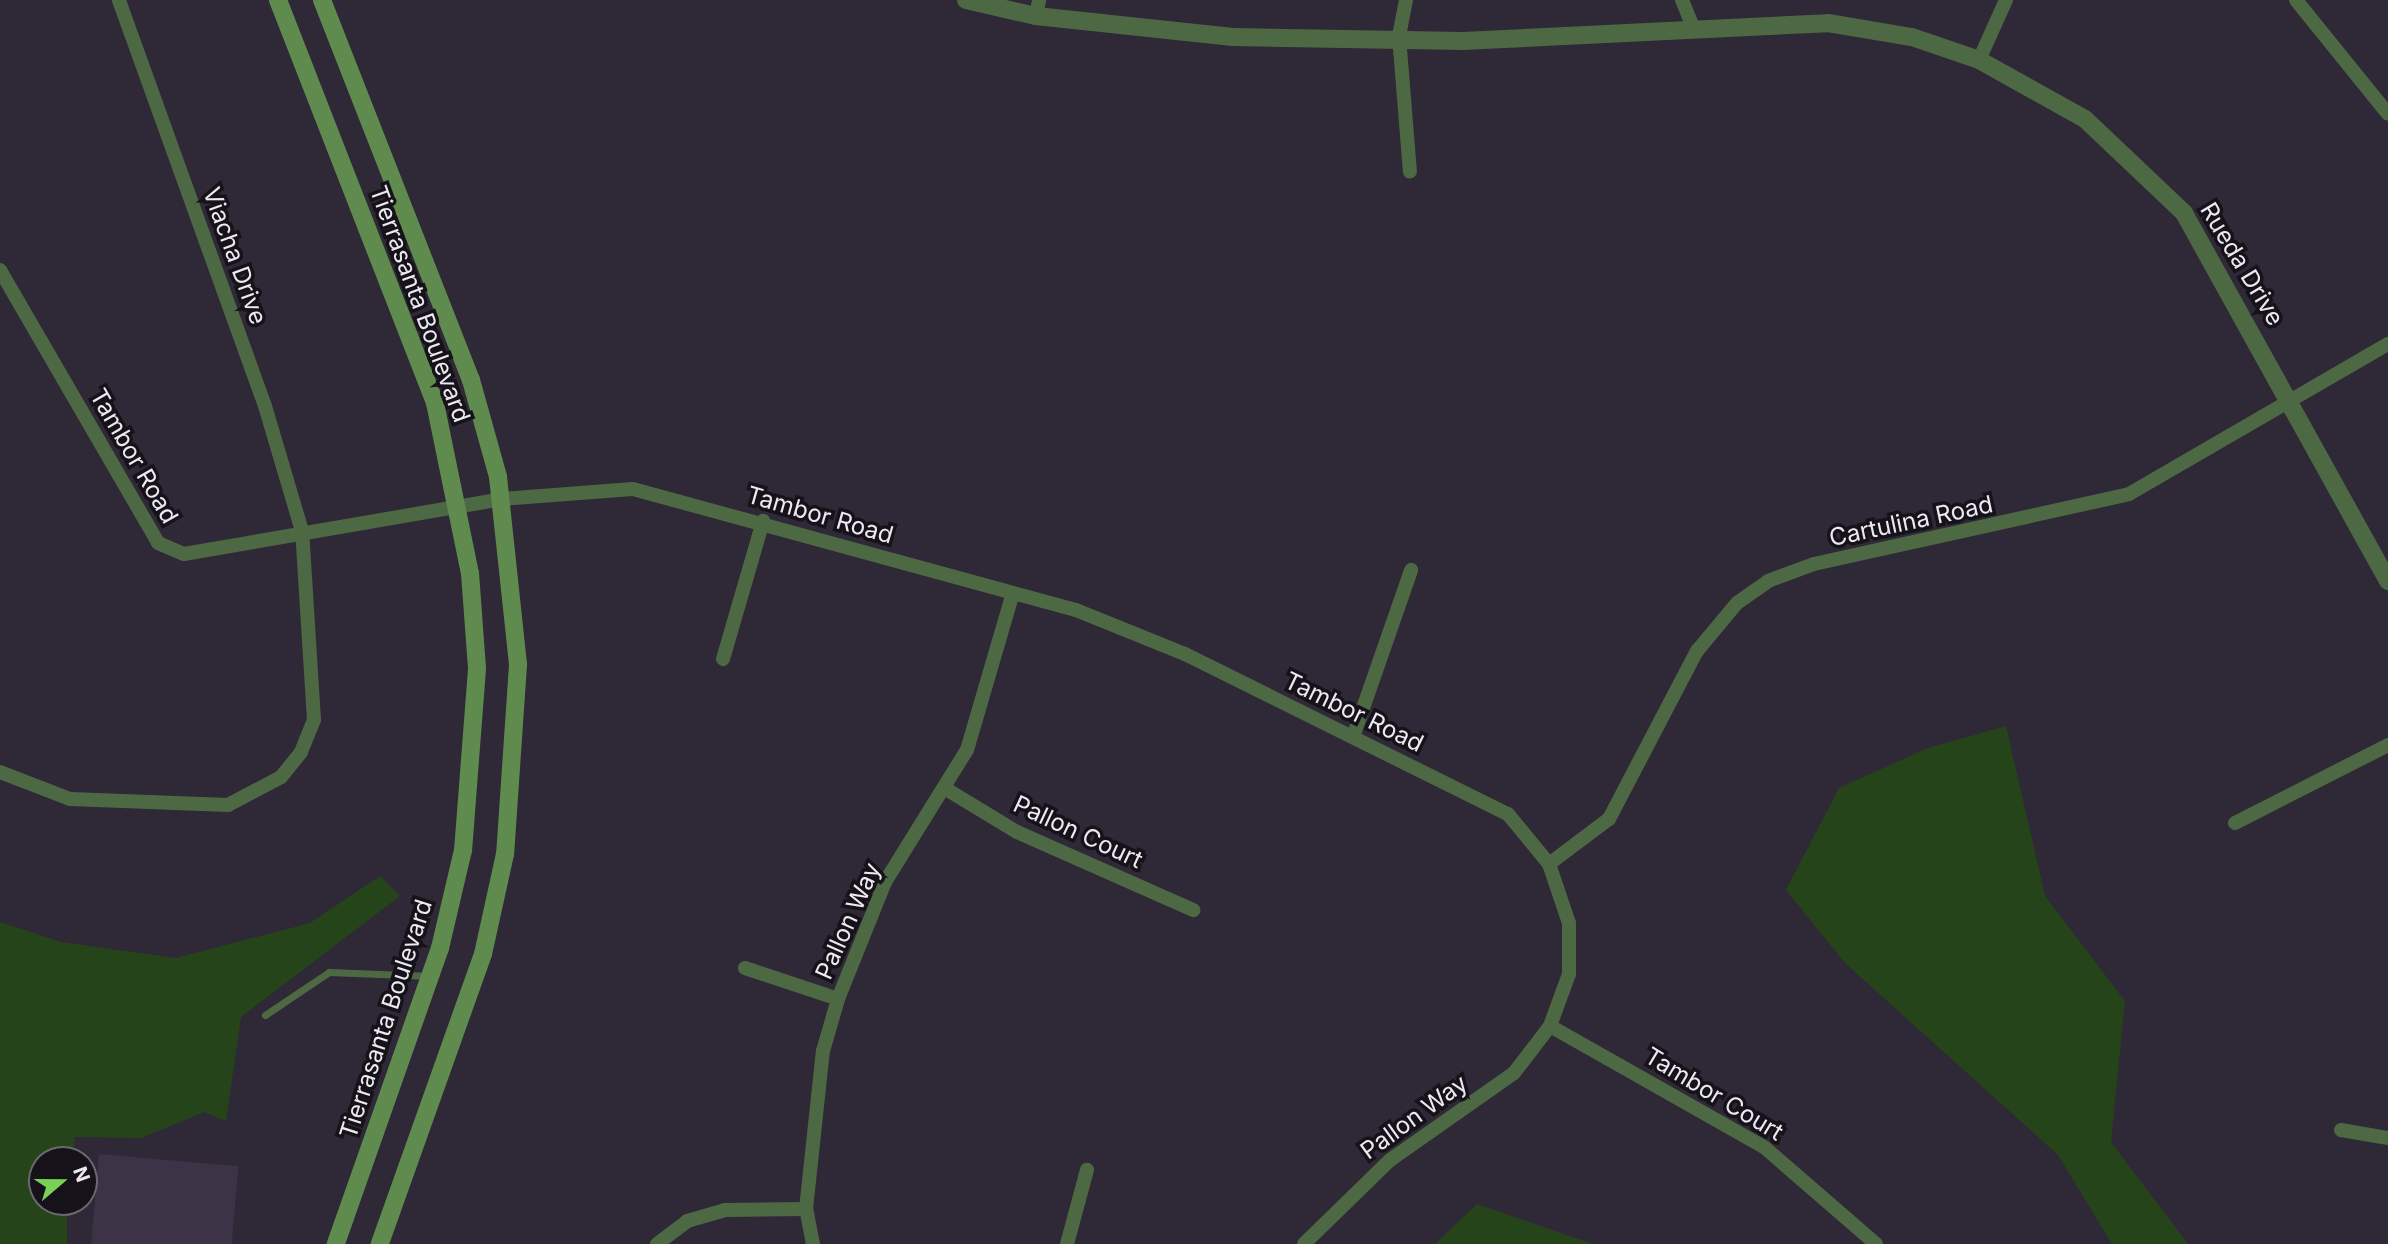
<!DOCTYPE html>
<html>
<head>
<meta charset="utf-8">
<style>
	body { margin:0 }
	#map { position:relative; width:2388px; height:1244px; overflow:hidden; background:#2f2837; font-family:Inter,sans-serif }
	div>[style] { position:absolute }
	.built>* { inset:0; background:#3c3346; transform-origin:0 0 }
	.green>* { inset:0; background:#26441a }
	.service>* { height:7px; margin:-3.5px; padding:0 3.5px; transform-origin:3.5px; border-radius:3.5px; background:#4d6943 }
	.minor>* { height:14px; margin:-7px; padding:0 7px; transform-origin:7px; border-radius:7px; background:#4d6943 }
	.tertiary>* { height:18px; margin:-9px; padding:0 9px; transform-origin:9px; border-radius:9px; background:#4d6943 }
	.secondary>* { height:18px; margin:-9px; padding:0 9px; transform-origin:9px; border-radius:9px; background:#5f8b4e }
	span { translate:-50% -50%; white-space:nowrap; text-align:center; line-height:1.15; -webkit-text-stroke:7px #151219; paint-order:stroke }
	.street-label { font-size:24px; color:#ede9f2 }
	.north { position:absolute; left:28px; top:1146px; width:70px; height:70px; box-sizing:border-box; background:#151219; border:2px solid #6b6870; border-radius:50%; rotate:70deg; font-size:19px; font-weight:700; line-height:28px; text-align:center; color:#ede9f2 }
	.north::after { content:''; display:block; margin:auto; width:24px; height:32px; background:#7ad157; clip-path:polygon(50% 0,100% 100%,50% 72%,0 100%) }
</style>
</head>
<body>
<div id="map">
	<div class="built">
		<div style="left:99px;top:1154px;width:140px;height:90px;rotate:5deg"></div>
	</div>
	<div class="green">
		<div style="clip-path:polygon(2006px 726px,2045px 896px,2125px 1001px,2111px 1142px,2188px 1244px,2112px 1244px,2058px 1155px,1845px 963px,1786px 890px,1839px 788px,1928px 748px)"></div>
		<div style="clip-path:polygon(380px 876px,400px 896px,241px 1017px,226px 1121px,204px 1112px,141px 1138px,75px 1137px,73px 1160px,42px 1160px,42px 1202px,67px 1202px,67px 1244px,0 1244px,0 922px,61px 942px,176px 958px,310px 923px)"></div>
		<div style="clip-path:polygon(1477px 1204px,1593px 1244px,1435px 1244px)"></div>
	</div>
	<div class="service">
		<div style="left:265px;top:1015px;width:77px;rotate:-33.9deg"></div>
		<div style="left:329px;top:972px;width:101px;rotate:2.3deg"></div>
	</div>
	<div class="minor">
		<div style="left:1406px;top:0;width:37px;rotate:101deg"></div>
		<div style="left:1399px;top:36px;width:136px;rotate:85.4deg"></div>
		<div style="left:1682px;top:0;width:31px;rotate:68deg"></div>
		<div style="left:2296px;top:0;width:146px;rotate:51.1deg"></div>
		<div style="left:1036px;top:16px;width:16px;rotate:-79deg"></div>
		<div style="left:1979px;top:60px;width:66px;rotate:-65.8deg"></div>
		<div style="left:0;top:270px;width:315px;rotate:59.9deg"></div>
		<div style="left:158px;top:543px;width:28px;rotate:23deg"></div>
		<div style="left:184px;top:554px;width:322px;rotate:-9.8deg"></div>
		<div style="left:501px;top:499px;width:132px;rotate:-4.3deg"></div>
		<div style="left:633px;top:489px;width:459px;rotate:15.3deg"></div>
		<div style="left:1076px;top:610px;width:118px;rotate:22deg"></div>
		<div style="left:1185px;top:654px;width:360px;rotate:26.4deg"></div>
		<div style="left:1508px;top:814px;width:65px;rotate:50.6deg"></div>
		<div style="left:1549px;top:864px;width:62px;rotate:71.3deg"></div>
		<div style="left:1569px;top:923px;width:51px;rotate:90deg"></div>
		<div style="left:1569px;top:974px;width:55px;rotate:110.1deg"></div>
		<div style="left:1550px;top:1026px;width:59px;rotate:127.5deg"></div>
		<div style="left:1514px;top:1073px;width:151px;rotate:144.9deg"></div>
		<div style="left:1390px;top:1160px;width:120px;rotate:135.7deg"></div>
		<div style="left:723px;top:659px;width:144px;rotate:-73.8deg"></div>
		<div style="left:1353px;top:737px;width:177px;rotate:-70.8deg"></div>
		<div style="left:0;top:772px;width:75px;rotate:21.1deg"></div>
		<div style="left:70px;top:799px;width:158px;rotate:2.2deg"></div>
		<div style="left:228px;top:805px;width:60px;rotate:-27.8deg"></div>
		<div style="left:281px;top:777px;width:32px;rotate:-51deg"></div>
		<div style="left:301px;top:752px;width:35px;rotate:-68deg"></div>
		<div style="left:314px;top:720px;width:189px;rotate:-93.6deg"></div>
		<div style="left:302px;top:531px;width:130px;rotate:-106.5deg"></div>
		<div style="left:265px;top:406px;width:431px;rotate:-109.8deg"></div>
		<div style="left:946px;top:789px;width:83px;rotate:31.2deg"></div>
		<div style="left:1017px;top:832px;width:193px;rotate:23.9deg"></div>
		<div style="left:2235px;top:823px;width:172px;rotate:-27deg"></div>
		<div style="left:1549px;top:864px;width:75px;rotate:-36.9deg"></div>
		<div style="left:1609px;top:819px;width:190px;rotate:-62.4deg"></div>
		<div style="left:1697px;top:651px;width:62px;rotate:-50.2deg"></div>
		<div style="left:1737px;top:603px;width:38px;rotate:-35deg"></div>
		<div style="left:1768px;top:581px;width:49px;rotate:-20.3deg"></div>
		<div style="left:1814px;top:564px;width:323px;rotate:-12.5deg"></div>
		<div style="left:2129px;top:494px;width:299px;rotate:-30.1deg"></div>
		<div style="left:745px;top:968px;width:98px;rotate:18.4deg"></div>
		<div style="left:1550px;top:1026px;width:246px;rotate:29.5deg"></div>
		<div style="left:1764px;top:1147px;width:148px;rotate:40.9deg"></div>
		<div style="left:2341px;top:1130px;width:48px;rotate:9.7deg"></div>
		<div style="left:657px;top:1244px;width:38px;rotate:-37deg"></div>
		<div style="left:687px;top:1221px;width:40px;rotate:-16deg"></div>
		<div style="left:725px;top:1210px;width:81px;rotate:-0.7deg"></div>
		<div style="left:813px;top:1244px;width:36px;rotate:-101deg"></div>
		<div style="left:806px;top:1209px;width:159px;rotate:-83.9deg"></div>
		<div style="left:823px;top:1051px;width:54px;rotate:-73.9deg"></div>
		<div style="left:838px;top:999px;width:126px;rotate:-68.1deg"></div>
		<div style="left:885px;top:882px;width:155px;rotate:-58.2deg"></div>
		<div style="left:967px;top:750px;width:160px;rotate:-73.7deg"></div>
		<div style="left:1067px;top:1244px;width:77px;rotate:-74.9deg"></div>
	</div>
	<div class="tertiary">
		<div style="left:966px;top:0;width:72px;rotate:12.9deg"></div>
		<div style="left:1036px;top:16px;width:198px;rotate:6.1deg"></div>
		<div style="left:1233px;top:37px;width:230px;rotate:1deg"></div>
		<div style="left:1463px;top:41px;width:365px;rotate:-2.8deg"></div>
		<div style="left:1828px;top:23px;width:85px;rotate:9.5deg"></div>
		<div style="left:1912px;top:37px;width:71px;rotate:18.9deg"></div>
		<div style="left:1979px;top:60px;width:121px;rotate:29.1deg"></div>
		<div style="left:2085px;top:119px;width:137px;rotate:43.5deg"></div>
		<div style="left:2184px;top:213px;width:421px;rotate:61deg"></div>
	</div>
	<div class="secondary">
		<div style="left:278px;top:0;width:433px;rotate:68.7deg"></div>
		<div style="left:435px;top:403px;width:174px;rotate:78.4deg"></div>
		<div style="left:470px;top:573px;width:96px;rotate:85.8deg"></div>
		<div style="left:477px;top:669px;width:182px;rotate:94.4deg"></div>
		<div style="left:463px;top:850px;width:101px;rotate:103.2deg"></div>
		<div style="left:440px;top:948px;width:314px;rotate:109.4deg"></div>
		<div style="left:322px;top:0;width:408px;rotate:68.6deg"></div>
		<div style="left:471px;top:380px;width:101px;rotate:74.4deg"></div>
		<div style="left:498px;top:477px;width:189px;rotate:83.9deg"></div>
		<div style="left:518px;top:665px;width:189px;rotate:93.9deg"></div>
		<div style="left:505px;top:854px;width:102px;rotate:102.4deg"></div>
		<div style="left:483px;top:954px;width:308px;rotate:109.6deg"></div>
	</div>
	<div class="street-label">
		<span style="left:235px;top:256px;rotate:70deg">Viacha Drive</span>
		<span style="left:2242px;top:264px;rotate:59deg">Rueda Drive</span>
		<span style="left:420px;top:304px;rotate:70deg">Tierrasanta Boulevard</span>
		<span style="left:134px;top:456px;rotate:60deg">Tambor Road</span>
		<span style="left:820px;top:515px;rotate:16deg">Tambor Road</span>
		<span style="left:1911px;top:521px;rotate:-12deg">Cartulina Road</span>
		<span style="left:1354px;top:712px;rotate:26deg">Tambor Road</span>
		<span style="left:1078px;top:832px;rotate:25deg">Pallon Court</span>
		<span style="left:848px;top:921px;rotate:-66deg">Pallon Way</span>
		<span style="left:386px;top:1019px;rotate:-72deg">Tierrasanta Boulevard</span>
		<span style="left:1714px;top:1094px;rotate:31deg">Tambor Court</span>
		<span style="left:1414px;top:1117px;rotate:-36deg">Pallon Way</span>
	</div>
	<div class="north">N</div>
</div>
</body>
</html>
